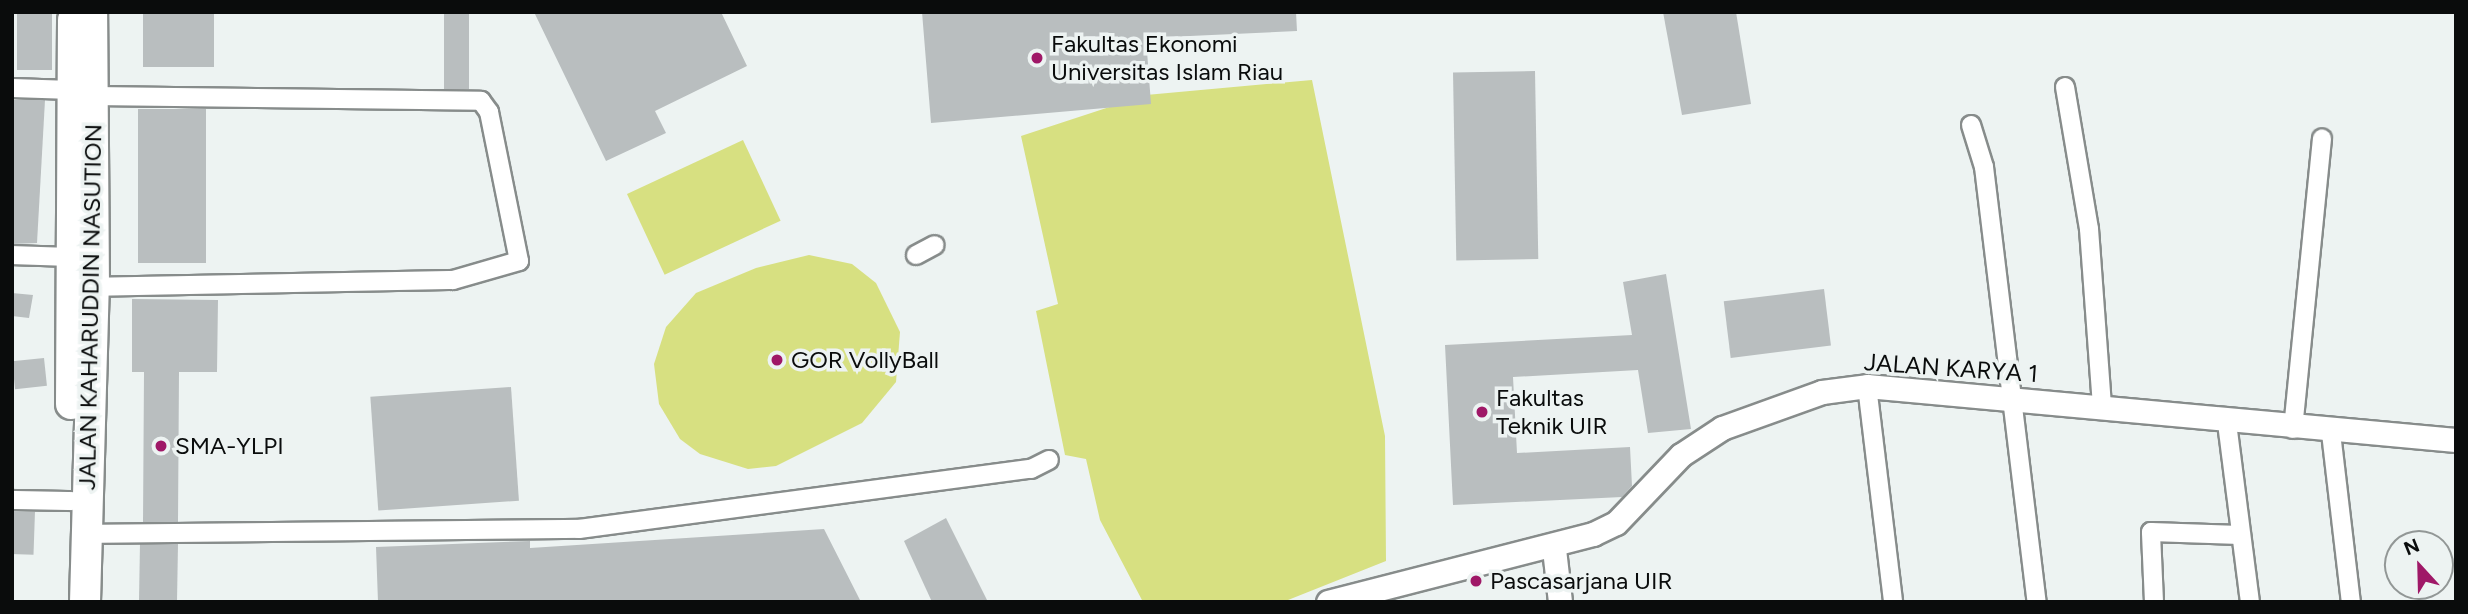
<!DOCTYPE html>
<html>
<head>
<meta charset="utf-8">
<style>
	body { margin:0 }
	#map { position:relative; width:2468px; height:614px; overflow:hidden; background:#edf3f2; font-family:Figtree,sans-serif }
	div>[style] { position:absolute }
	.green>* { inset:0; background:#d7e081; transform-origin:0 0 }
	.building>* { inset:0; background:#b9bebf; transform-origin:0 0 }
	.roads { filter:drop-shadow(2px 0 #878c8b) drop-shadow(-2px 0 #878c8b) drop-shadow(0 2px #878c8b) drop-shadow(0 -2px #878c8b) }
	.minor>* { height:18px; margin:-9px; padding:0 9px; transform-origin:9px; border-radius:9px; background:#fff }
	.tertiary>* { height:23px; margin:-11.5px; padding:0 11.5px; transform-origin:11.5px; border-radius:11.5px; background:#fff }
	.trunk>* { height:30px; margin:-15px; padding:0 15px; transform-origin:15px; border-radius:15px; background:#fff }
	.dots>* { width:19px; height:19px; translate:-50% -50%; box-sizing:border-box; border:4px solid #edf3f2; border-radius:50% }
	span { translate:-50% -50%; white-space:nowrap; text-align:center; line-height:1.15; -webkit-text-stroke:7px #edf3f2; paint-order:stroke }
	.poi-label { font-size:24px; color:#0a0c0c }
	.left { translate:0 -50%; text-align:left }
	.street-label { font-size:24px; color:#0a0c0c }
	.frame { position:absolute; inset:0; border:14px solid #0a0c0c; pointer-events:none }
	.north { position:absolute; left:2384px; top:530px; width:70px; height:70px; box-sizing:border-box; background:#edf3f2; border:2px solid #929796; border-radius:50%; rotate:338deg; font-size:19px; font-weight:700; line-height:28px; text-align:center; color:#0a0c0c }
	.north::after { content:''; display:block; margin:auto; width:24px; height:32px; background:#9f1867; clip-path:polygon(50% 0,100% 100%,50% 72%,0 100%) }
</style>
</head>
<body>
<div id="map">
	<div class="green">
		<div style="clip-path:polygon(1312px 80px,1385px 436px,1386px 561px,1283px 602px,1143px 602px,1100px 520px,1086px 459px,1065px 455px,1036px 311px,1058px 304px,1021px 136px,1146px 95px)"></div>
		<div style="left:743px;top:140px;width:89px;height:128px;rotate:65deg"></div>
		<div style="clip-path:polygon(809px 255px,852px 264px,876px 283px,900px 332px,896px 382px,862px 423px,776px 466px,748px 469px,700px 454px,680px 439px,659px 404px,654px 364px,666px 327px,696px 293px,756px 268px)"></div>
	</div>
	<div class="building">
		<div style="left:17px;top:12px;width:35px;height:58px"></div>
		<div style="left:143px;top:12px;width:71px;height:55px"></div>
		<div style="left:444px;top:12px;width:25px;height:77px"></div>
		<div style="clip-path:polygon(534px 12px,721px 12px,747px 66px,655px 111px,666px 133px,606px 161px)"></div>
		<div style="clip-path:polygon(922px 12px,1296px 12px,1297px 31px,1146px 38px,1151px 104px,931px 123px)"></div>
		<div style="clip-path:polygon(1663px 12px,1736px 12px,1751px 104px,1682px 115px)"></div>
		<div style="left:1535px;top:71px;width:188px;height:82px;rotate:89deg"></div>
		<div style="clip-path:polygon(12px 100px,45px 100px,37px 243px,12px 244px)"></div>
		<div style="left:206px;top:109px;width:154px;height:68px;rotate:90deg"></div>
		<div style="clip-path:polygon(1666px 274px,1691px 429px,1648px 433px,1638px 370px,1513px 377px,1517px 453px,1630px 447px,1632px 486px,1622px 497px,1453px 505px,1445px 345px,1632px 335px,1623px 282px)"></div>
		<div style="left:1824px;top:289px;width:57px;height:101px;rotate:83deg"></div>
		<div style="clip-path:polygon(12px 293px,33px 295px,29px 318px,12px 316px)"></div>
		<div style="clip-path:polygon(132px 299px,218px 300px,217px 372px,179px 372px,178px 522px,143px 522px,144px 372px,132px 372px)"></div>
		<div style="left:44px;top:358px;width:28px;height:32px;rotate:84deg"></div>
		<div style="left:511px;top:387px;width:114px;height:141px;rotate:86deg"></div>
		<div style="left:12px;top:511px;width:23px;height:43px;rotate:2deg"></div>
		<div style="clip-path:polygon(946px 518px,988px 602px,932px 602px,904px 541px)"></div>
		<div style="clip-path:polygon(824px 529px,861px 602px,378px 602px,376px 547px,530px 541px,530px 548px)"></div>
		<div style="left:178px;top:544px;width:58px;height:38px;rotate:91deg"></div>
	</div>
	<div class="roads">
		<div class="minor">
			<div style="left:2065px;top:87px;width:144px;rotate:80.4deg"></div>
			<div style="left:2089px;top:229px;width:178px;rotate:85.8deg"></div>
			<div style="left:12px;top:88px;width:60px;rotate:1.9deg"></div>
			<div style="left:93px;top:96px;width:388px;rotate:0.7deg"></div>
			<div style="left:481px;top:101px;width:14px;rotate:54deg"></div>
			<div style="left:489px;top:112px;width:152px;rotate:78.6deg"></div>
			<div style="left:519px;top:261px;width:69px;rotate:163.9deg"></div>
			<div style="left:453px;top:280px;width:359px;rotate:178.9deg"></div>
			<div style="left:1971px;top:125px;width:44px;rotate:72.8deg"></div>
			<div style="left:1984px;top:167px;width:438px;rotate:83.1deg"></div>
			<div style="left:12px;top:255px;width:57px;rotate:2deg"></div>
			<div style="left:916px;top:255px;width:21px;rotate:-28deg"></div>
			<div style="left:1867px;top:386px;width:218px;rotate:83.1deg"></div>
			<div style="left:2227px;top:423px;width:180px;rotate:82.7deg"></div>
			<div style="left:2293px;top:429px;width:292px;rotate:-84.3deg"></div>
			<div style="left:2331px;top:433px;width:170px;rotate:83.3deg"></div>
			<div style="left:12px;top:500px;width:60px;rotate:1deg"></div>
			<div style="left:86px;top:534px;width:493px;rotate:-0.6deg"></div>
			<div style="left:579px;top:529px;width:456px;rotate:-7.6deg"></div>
			<div style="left:1031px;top:469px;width:20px;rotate:-27deg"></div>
			<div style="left:2154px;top:602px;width:70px;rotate:-92.5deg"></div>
			<div style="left:2151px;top:532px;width:89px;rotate:1.9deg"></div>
		</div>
		<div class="tertiary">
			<div style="left:1554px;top:549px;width:53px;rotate:83.5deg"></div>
			<div style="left:1328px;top:602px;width:274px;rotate:-14.4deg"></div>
			<div style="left:1593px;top:534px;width:25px;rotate:-26deg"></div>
			<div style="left:1616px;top:523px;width:94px;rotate:-46.3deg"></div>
			<div style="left:1681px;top:455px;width:49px;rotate:-33.4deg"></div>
			<div style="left:1722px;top:428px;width:106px;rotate:-19.8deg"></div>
			<div style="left:1822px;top:392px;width:45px;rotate:-7.6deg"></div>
			<div style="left:1867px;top:386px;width:591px;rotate:5.24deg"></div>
		</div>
		<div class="trunk">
			<div style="left:71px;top:404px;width:384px;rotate:-89.7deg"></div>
			<div style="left:85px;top:602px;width:315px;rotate:-88.4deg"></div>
			<div style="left:94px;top:287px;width:275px;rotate:-90.4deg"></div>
		</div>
	</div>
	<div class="dots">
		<div style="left:1037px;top:58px;background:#9f1867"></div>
		<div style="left:777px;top:360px;background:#9f1867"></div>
		<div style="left:1482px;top:412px;background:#9f1867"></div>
		<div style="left:161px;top:446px;background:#9f1867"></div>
		<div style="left:1476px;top:581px;background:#9f1867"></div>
	</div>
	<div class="poi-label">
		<span class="left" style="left:1051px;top:58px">Fakultas Ekonomi<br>Universitas Islam Riau</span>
		<span class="left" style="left:791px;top:360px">GOR VollyBall</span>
		<span class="left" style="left:1496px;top:412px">Fakultas<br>Teknik UIR</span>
		<span class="left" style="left:175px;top:446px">SMA-YLPI</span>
		<span class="left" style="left:1490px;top:581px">Pascasarjana UIR</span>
	</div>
	<div class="street-label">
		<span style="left:90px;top:307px;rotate:-89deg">JALAN KAHARUDDIN NASUTION</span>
		<span style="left:1951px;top:368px;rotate:4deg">JALAN KARYA 1</span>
	</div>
	<div class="frame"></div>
	<div class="north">N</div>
</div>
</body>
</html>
